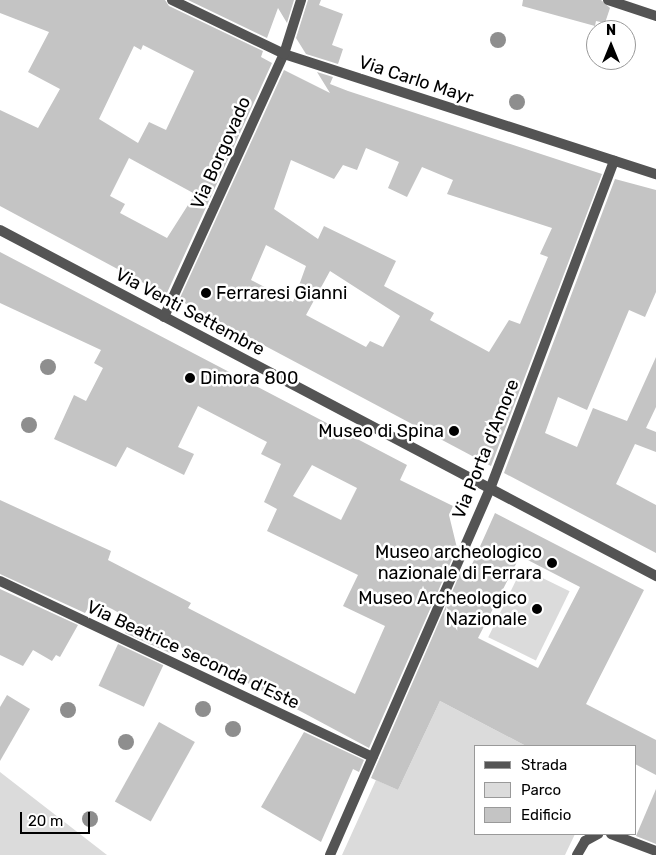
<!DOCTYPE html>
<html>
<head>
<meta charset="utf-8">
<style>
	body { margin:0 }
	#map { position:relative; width:656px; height:855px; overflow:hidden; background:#fff; font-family:Rubik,sans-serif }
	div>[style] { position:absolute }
	.green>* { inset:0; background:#dbdbdb; transform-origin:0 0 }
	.building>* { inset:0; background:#c4c4c4; transform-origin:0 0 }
	.minor>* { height:10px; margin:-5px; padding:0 5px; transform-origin:5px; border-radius:5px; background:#545454 }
	.trees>* { width:16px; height:16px; margin:-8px; border-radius:50%; background:#8e8e8e }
	.dots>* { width:14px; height:14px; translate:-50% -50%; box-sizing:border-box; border:2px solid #fff; border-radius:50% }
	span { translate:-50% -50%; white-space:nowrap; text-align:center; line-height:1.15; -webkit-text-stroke:5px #fff; paint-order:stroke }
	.street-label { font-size:18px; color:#000 }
	.poi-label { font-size:18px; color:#000 }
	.left { translate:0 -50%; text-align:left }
	.right { translate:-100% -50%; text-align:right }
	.legend { position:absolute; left:474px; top:745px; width:162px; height:90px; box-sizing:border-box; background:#fff; border:1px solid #999; margin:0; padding:6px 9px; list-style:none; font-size:15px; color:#000 }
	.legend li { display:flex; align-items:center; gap:10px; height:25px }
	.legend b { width:25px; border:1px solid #999 }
	.north { position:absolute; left:586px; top:20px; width:50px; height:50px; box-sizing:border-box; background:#fff; border:1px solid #999; border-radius:50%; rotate:0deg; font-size:14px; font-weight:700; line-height:20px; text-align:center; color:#000 }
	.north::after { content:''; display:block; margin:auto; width:18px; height:22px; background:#000; clip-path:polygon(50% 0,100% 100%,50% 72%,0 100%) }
	.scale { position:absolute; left:20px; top:812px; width:70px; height:22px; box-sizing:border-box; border:2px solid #000; border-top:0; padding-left:6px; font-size:15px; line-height:18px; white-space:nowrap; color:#000; -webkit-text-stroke:4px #fff; paint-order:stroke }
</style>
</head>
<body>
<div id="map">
	<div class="green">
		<div style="left:522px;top:568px;width:53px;height:77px;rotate:26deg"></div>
		<div style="clip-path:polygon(440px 701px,526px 746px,475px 746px,475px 834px,575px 834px,565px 855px,342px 855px,376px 780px,398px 790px)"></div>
		<div style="clip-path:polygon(0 772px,107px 855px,0 855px)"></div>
	</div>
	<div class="building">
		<div style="clip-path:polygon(evenodd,0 0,165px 0,169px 6px,263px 51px,261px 57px,272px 63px,166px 295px,0 206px,0 110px,38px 128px,60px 89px,28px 72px,49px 32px,0 13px,0 0,143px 45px,194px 71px,166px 130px,149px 122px,138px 143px,99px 119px,134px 46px,141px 50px,143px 45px,0 0,129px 158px,195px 194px,167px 238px,120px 213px,125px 204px,110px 196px,129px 158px)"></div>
		<div style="clip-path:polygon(188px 0,294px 0,287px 23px,278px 8px,267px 38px)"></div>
		<div style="clip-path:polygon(308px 0,321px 0,319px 5px,343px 14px,332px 45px,343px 49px,338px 64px,306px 54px,296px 38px)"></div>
		<div style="clip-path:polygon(523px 0,601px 0,610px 8px,605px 23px,596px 21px,595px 26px,522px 6px)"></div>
		<div style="clip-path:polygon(evenodd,284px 70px,330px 93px,317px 72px,333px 77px,330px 84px,348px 91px,602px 174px,491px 466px,179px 300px,284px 70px,366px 148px,399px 162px,388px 188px,407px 197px,422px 167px,453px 180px,447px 194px,552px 228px,540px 254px,548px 257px,520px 324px,509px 320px,489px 352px,430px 320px,434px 313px,384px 286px,396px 261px,324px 226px,318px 239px,274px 209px,291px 160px,334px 179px,343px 165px,357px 170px,366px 148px,284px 70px,266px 245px,306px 266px,293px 302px,251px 280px,266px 245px,284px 70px,330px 271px,400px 316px,383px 347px,370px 341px,366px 347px,306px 315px,330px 271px)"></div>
		<div style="clip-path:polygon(615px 179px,656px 190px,656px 292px,645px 317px,629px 310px,587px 410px,558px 397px,545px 433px,577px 447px,593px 408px,627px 421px,656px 357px,656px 407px,646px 428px,656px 432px,656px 452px,635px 444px,616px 484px,656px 505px,656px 553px,504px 473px)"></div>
		<div style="clip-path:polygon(evenodd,0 252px,407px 465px,400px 480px,453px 506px,449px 515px,457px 548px,369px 748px,175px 644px,170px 653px,125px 633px,132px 620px,112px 609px,93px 600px,85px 613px,0 574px,0 500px,111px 551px,108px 560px,191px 603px,188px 608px,355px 694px,385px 626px,343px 606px,358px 575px,267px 531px,277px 509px,264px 502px,281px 464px,261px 454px,267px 442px,198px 406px,178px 447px,194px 454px,184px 475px,127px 447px,116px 467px,54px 439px,74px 395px,86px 401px,103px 368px,94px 363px,101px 350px,0 303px,0 252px,312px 465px,357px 488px,341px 520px,293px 496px,312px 465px)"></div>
		<div style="clip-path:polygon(evenodd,495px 513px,644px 590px,586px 704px,656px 740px,656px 775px,635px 764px,635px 746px,526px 746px,440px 701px,398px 790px,371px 778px,462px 569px,465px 580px,495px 513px,520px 556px,580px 587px,538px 668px,478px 638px,520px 556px)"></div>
		<div style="clip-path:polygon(0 589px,78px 625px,60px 657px,56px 655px,52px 661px,33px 650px,23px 666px,0 655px)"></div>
		<div style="left:118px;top:644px;width:50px;height:46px;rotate:25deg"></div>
		<div style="clip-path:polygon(7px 695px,30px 709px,0 761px,0 707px)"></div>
		<div style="left:159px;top:722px;width:41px;height:91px;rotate:29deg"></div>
		<div style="clip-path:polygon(304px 732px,364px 760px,359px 772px,353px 769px,321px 842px,261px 807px)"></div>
		<div style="clip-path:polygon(656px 789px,656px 844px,636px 836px)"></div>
	</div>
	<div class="minor">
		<div style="left:172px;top:0;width:124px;rotate:25.7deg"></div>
		<div style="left:284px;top:54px;width:391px;rotate:17.9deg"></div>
		<div style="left:608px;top:0;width:51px;rotate:18.4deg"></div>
		<div style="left:0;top:230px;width:742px;rotate:27.81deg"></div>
		<div style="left:164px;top:317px;width:289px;rotate:-65.5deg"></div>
		<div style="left:284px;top:54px;width:57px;rotate:-72.5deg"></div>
		<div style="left:0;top:581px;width:412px;rotate:25.3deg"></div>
		<div style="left:611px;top:834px;width:48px;rotate:20.7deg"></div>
		<div style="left:330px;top:855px;width:399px;rotate:-66.4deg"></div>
		<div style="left:490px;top:489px;width:351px;rotate:-69.3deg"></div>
		<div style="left:577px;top:855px;width:16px;rotate:-60deg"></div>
		<div style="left:585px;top:841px;width:15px;rotate:-28deg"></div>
	</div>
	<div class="trees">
		<div style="left:498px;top:40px"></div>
		<div style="left:517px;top:102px"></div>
		<div style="left:48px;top:367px"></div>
		<div style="left:29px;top:425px"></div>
		<div style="left:203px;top:709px"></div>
		<div style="left:68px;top:710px"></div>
		<div style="left:233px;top:729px"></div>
		<div style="left:126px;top:742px"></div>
		<div style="left:90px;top:819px"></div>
	</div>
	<div class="dots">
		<div style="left:206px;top:293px;background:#000"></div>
		<div style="left:190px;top:378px;background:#000"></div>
		<div style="left:454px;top:431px;background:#000"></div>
		<div style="left:552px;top:563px;background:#000"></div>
		<div style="left:537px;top:609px;background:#000"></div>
	</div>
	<div class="street-label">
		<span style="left:416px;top:80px;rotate:18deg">Via Carlo Mayr</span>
		<span style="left:221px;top:153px;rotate:-66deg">Via Borgovado</span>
		<span style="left:190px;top:312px;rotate:28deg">Via Venti Settembre</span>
		<span style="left:486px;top:449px;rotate:-68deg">Via Porta d'Amore</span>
		<span style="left:193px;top:655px;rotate:25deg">Via Beatrice seconda d'Este</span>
	</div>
	<div class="poi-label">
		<span class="left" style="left:216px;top:293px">Ferraresi Gianni</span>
		<span class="left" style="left:200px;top:378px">Dimora 800</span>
		<span class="right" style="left:444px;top:431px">Museo di Spina</span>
		<span class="right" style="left:542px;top:563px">Museo archeologico<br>nazionale di Ferrara</span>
		<span class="right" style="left:527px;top:609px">Museo Archeologico<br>Nazionale</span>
	</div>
	<ul class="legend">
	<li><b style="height:6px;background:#545454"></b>Strada</li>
	<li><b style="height:14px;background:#dbdbdb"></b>Parco</li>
	<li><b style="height:14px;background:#c4c4c4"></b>Edificio</li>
	</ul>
	<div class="north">N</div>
	<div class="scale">20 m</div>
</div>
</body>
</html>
